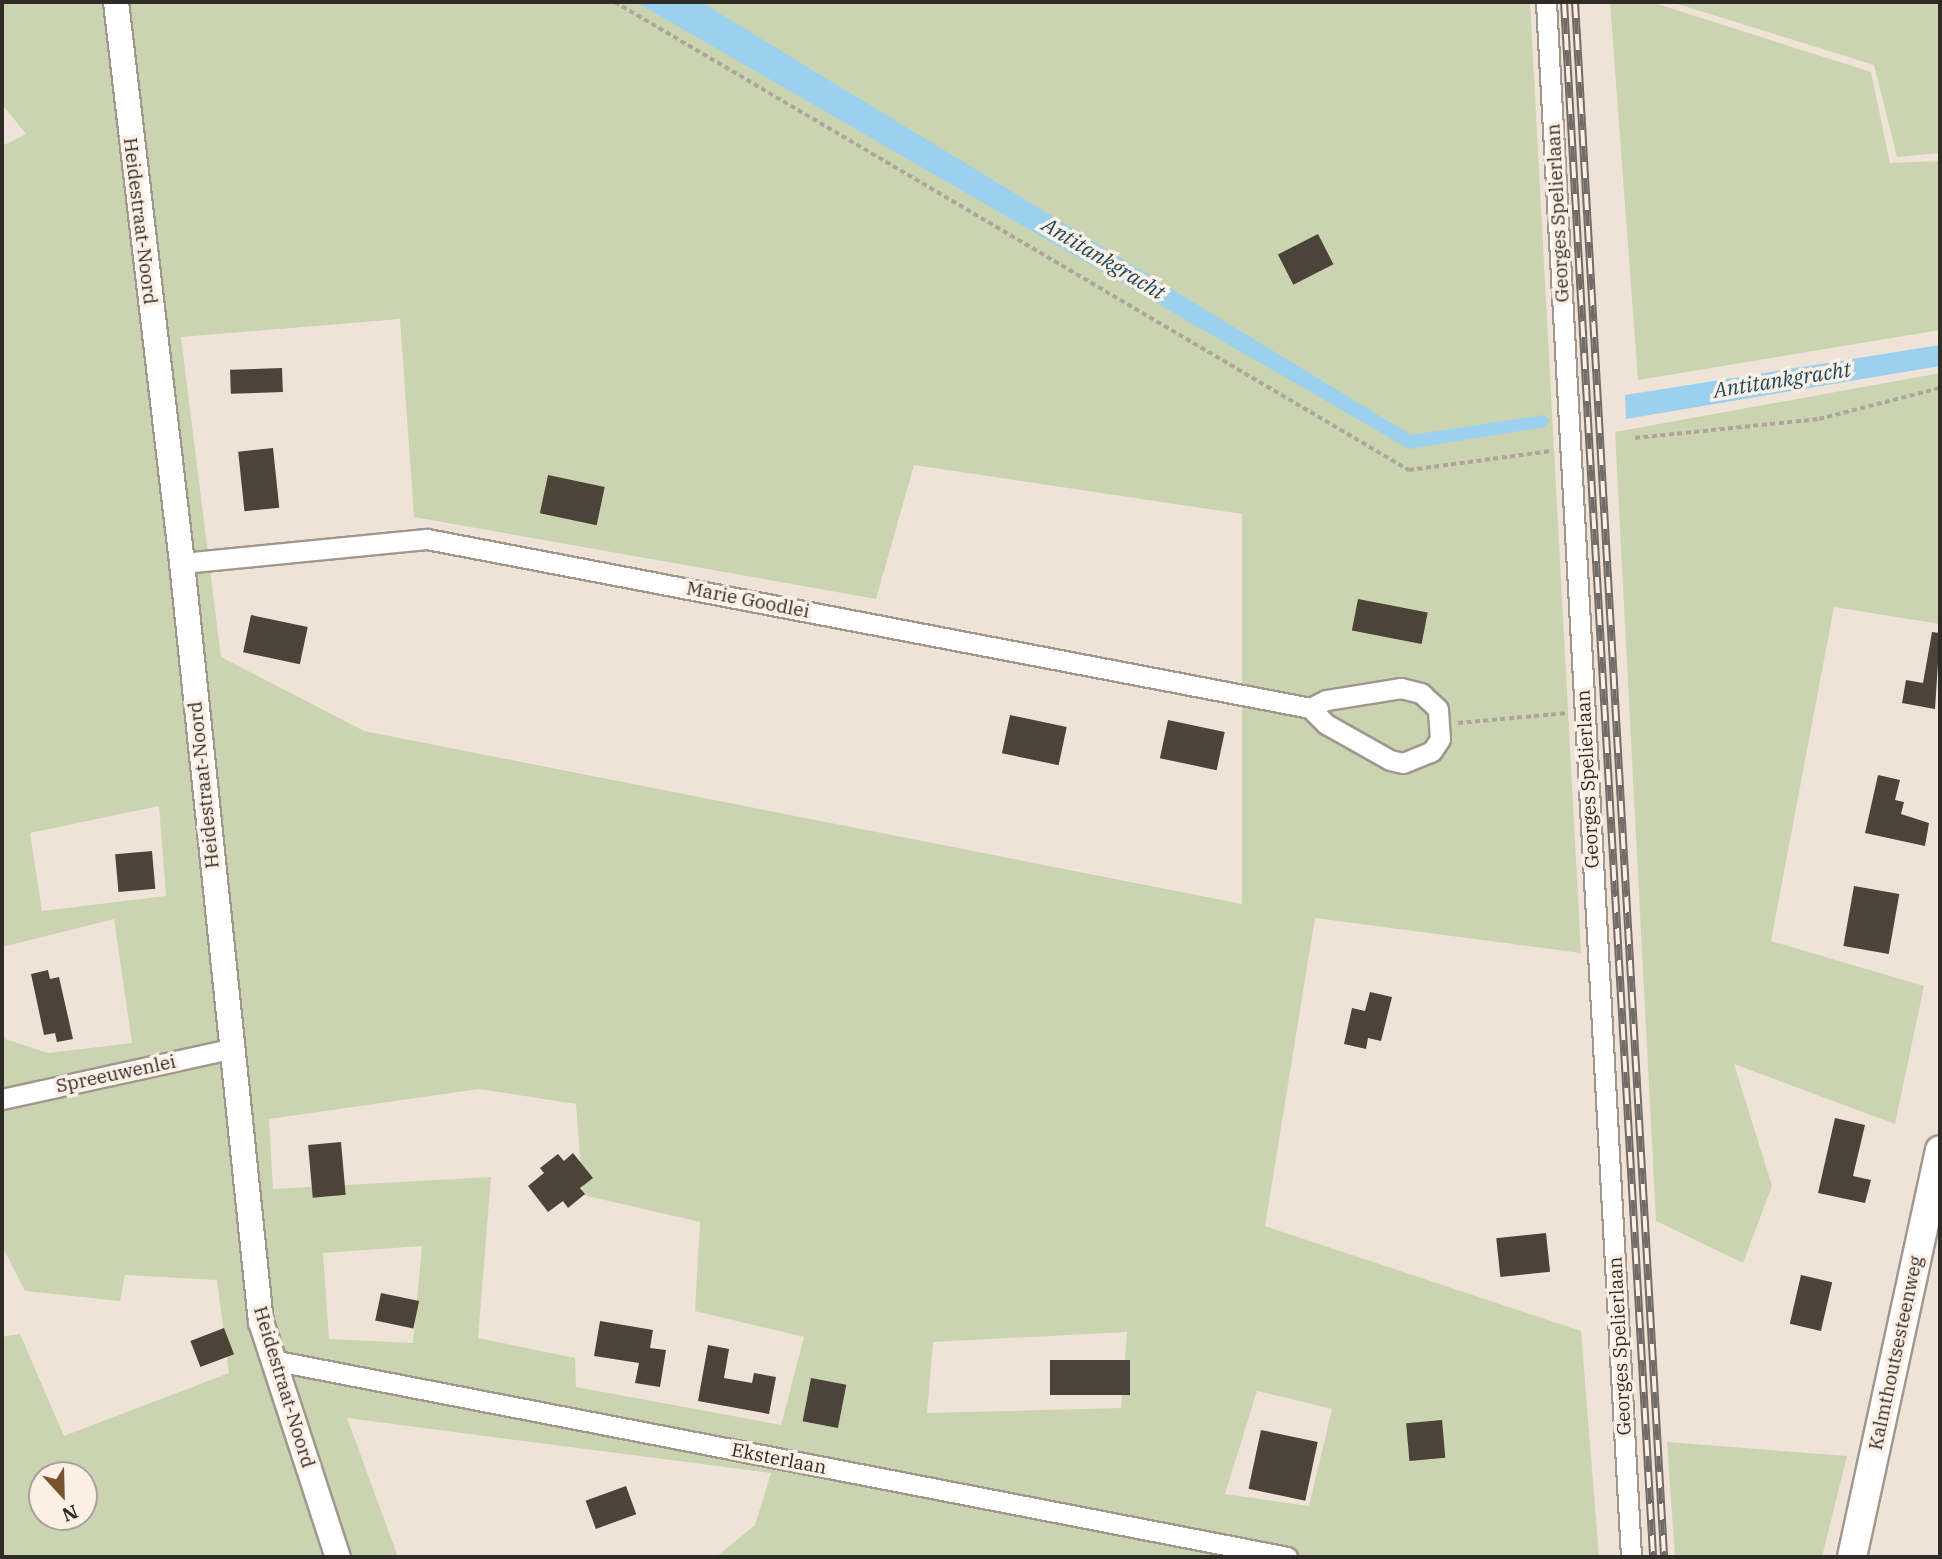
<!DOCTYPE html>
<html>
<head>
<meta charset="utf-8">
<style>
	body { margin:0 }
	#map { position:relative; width:1942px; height:1559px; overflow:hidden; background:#efe3d8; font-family:"IBM Plex Serif",serif }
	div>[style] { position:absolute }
	.green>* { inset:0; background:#cbd4b0 }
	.water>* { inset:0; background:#9bd1ee }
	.building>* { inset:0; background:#4c4339; transform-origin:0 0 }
	.path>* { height:3.5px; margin-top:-1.75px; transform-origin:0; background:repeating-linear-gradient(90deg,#afa59d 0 5px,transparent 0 8.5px) }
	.roads { filter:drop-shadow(2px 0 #a2978d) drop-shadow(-2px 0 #a2978d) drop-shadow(0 2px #a2978d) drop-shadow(0 -2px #a2978d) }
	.minor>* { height:19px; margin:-9.5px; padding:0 9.5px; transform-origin:9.5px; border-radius:9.5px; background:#fff }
	.tertiary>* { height:24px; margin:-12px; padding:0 12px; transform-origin:12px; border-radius:12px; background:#fff }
	.secondary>* { height:28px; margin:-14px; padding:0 14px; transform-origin:14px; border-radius:14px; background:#fff }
	.rail>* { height:8px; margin-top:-4px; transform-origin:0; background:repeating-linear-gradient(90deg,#fcf0e5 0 16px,#736c66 0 32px); box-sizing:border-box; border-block:2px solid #736c66 }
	span { translate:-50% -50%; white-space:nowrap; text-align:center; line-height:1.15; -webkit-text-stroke:7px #fcf0e5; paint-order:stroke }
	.street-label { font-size:19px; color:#2f2b27 }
	.water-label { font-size:21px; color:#1c475c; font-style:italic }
	.frame { position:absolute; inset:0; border:4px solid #2f2b27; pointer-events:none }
	.north { position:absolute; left:28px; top:1461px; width:70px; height:70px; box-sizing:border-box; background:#fcf0e5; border:2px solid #aaa199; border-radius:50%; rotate:158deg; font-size:19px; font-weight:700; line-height:28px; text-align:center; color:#2f2b27 }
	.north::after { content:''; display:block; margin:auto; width:24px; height:32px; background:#78542e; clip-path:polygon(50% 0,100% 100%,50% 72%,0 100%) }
</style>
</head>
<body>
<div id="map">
	<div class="green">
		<div style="clip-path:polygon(evenodd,2px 2px,1530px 2px,1581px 953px,1315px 918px,1265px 1226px,1581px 1331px,1599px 1557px,716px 1557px,755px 1525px,771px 1473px,347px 1418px,398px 1557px,2px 1557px,2px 1337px,20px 1334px,64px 1436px,229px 1373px,217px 1280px,125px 1275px,120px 1301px,25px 1291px,2px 1246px,2px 1027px,5px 1039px,48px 1053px,132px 1043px,114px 919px,2px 947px,2px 146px,26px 134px,2px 104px,2px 2px,400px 319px,414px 517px,876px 599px,914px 465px,1242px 514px,1242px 904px,364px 731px,221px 657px,181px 337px,400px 319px,2px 2px,159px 806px,166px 896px,42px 911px,30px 833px,159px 806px,2px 2px,479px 1089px,576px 1104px,583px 1195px,700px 1222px,695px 1311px,804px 1337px,781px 1425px,576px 1387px,575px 1358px,478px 1338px,491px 1177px,273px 1189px,269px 1119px,479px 1089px,2px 2px,422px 1246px,413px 1343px,329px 1339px,323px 1253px,422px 1246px,2px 2px,1127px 1332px,1121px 1408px,927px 1413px,933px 1342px,1127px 1332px,2px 2px,1257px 1391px,1332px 1409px,1309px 1506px,1225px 1494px,1257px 1391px,2px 2px,42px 1475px,84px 1475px,84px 1517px,42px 1517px,42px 1475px)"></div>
		<div style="clip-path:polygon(1610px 2px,1651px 2px,1871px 72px,1890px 163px,1940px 161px,1940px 330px,1638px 380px)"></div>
		<div style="clip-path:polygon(1671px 2px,1940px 2px,1940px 153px,1897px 157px,1874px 65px)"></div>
		<div style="clip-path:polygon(1940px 373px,1940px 624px,1834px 607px,1771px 941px,1924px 986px,1895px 1124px,1734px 1064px,1772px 1186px,1743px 1263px,1656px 1221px,1615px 432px)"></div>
		<div style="clip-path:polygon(1667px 1442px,1847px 1456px,1822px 1557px,1675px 1557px)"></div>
	</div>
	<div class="water">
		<div style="clip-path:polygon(636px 2px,701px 2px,1411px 435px,1544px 415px,1550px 421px,1545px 427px,1409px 449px)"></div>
		<div style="clip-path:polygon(1940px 345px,1940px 366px,1626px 419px,1625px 395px)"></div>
	</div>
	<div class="building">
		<div style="left:1318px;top:234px;width:34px;height:45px;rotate:63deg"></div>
		<div style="left:282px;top:368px;width:24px;height:52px;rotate:88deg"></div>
		<div style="left:273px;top:448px;width:60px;height:35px;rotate:84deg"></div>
		<div style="left:548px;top:475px;width:58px;height:39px;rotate:12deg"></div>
		<div style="left:1358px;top:599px;width:71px;height:32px;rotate:11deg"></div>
		<div style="left:251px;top:615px;width:58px;height:38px;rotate:12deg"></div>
		<div style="clip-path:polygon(1932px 632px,1940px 633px,1935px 709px,1902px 703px,1906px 680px,1923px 683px)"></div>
		<div style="left:1010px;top:715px;width:58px;height:39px;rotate:12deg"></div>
		<div style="left:1168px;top:720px;width:58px;height:39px;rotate:12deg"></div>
		<div style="clip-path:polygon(1878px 775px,1900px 780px,1895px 800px,1904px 802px,1901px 814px,1929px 823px,1925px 846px,1865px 833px)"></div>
		<div style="left:152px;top:851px;width:38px;height:37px;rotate:85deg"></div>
		<div style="left:1854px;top:886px;width:46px;height:61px;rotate:10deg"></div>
		<div style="clip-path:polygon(48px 970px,50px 979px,59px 977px,73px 1039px,57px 1042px,55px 1033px,44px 1035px,31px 974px)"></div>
		<div style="clip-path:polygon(1370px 992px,1392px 997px,1381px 1041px,1368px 1038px,1366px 1049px,1344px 1044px,1352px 1008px,1365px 1011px)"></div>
		<div style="clip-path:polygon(1835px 1118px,1865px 1125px,1853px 1176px,1871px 1180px,1865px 1203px,1818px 1193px)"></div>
		<div style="left:341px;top:1142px;width:53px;height:33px;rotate:85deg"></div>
		<div style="clip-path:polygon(573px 1153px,593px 1178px,580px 1188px,585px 1194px,568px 1208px,563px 1201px,548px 1212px,528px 1186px,544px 1173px,540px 1168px,558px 1154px,564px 1161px)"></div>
		<div style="left:1546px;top:1233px;width:39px;height:50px;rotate:84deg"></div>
		<div style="left:1801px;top:1275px;width:32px;height:50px;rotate:13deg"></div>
		<div style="left:381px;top:1293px;width:39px;height:28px;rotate:12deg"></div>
		<div style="clip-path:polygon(600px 1321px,653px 1330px,650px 1348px,666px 1350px,660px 1387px,635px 1383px,639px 1363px,594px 1356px)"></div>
		<div style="left:224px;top:1328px;width:28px;height:36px;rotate:69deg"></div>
		<div style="clip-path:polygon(708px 1345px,729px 1349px,724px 1378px,752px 1383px,754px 1373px,776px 1377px,769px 1414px,698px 1401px)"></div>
		<div style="left:1050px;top:1360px;width:80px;height:35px"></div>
		<div style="left:811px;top:1378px;width:36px;height:44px;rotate:11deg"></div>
		<div style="left:1442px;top:1420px;width:38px;height:36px;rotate:85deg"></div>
		<div style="left:1261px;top:1430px;width:58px;height:60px;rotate:12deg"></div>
		<div style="left:626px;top:1486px;width:30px;height:43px;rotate:70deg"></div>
	</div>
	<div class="path">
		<div style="left:615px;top:2px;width:922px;rotate:30.52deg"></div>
		<div style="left:1409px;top:470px;width:143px;rotate:-7.6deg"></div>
		<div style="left:1635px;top:438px;width:185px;rotate:-5.9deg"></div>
		<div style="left:1819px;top:419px;width:125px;rotate:-14.4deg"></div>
		<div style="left:1458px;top:723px;width:110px;rotate:-5.2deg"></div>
	</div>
	<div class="roads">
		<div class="minor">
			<div style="left:1546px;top:2px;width:1557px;rotate:86.87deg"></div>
			<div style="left:182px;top:563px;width:246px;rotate:-5.6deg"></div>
			<div style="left:427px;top:539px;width:899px;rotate:10.83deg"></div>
			<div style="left:1310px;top:708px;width:23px;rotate:45deg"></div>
			<div style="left:1326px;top:724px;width:73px;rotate:29.4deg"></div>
			<div style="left:1390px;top:760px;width:13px;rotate:13deg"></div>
			<div style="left:1403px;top:763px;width:31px;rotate:-22deg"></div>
			<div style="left:1432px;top:751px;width:14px;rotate:-56deg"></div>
			<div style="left:1440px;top:739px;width:30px;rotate:-94deg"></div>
			<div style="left:1438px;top:709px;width:23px;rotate:-137deg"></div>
			<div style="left:1421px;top:693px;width:21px;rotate:-166deg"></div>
			<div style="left:1401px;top:688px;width:76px;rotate:170.9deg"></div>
			<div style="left:1326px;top:700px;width:18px;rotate:153deg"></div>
			<div style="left:2px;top:1099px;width:233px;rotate:-12.4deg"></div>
			<div style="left:272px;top:1360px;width:1034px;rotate:10.98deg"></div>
		</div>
		<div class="tertiary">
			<div style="left:116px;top:2px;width:565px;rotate:83.29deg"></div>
			<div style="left:182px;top:563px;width:763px;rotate:84.06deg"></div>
			<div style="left:261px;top:1322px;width:247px;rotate:71.9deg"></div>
		</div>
		<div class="secondary">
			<div style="left:1852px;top:1557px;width:416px;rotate:-77.8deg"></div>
		</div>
	</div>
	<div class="rail">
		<div style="left:1564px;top:2px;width:1558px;rotate:86.72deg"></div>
		<div style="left:1575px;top:2px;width:1558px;rotate:86.72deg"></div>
	</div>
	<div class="street-label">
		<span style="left:1558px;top:213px;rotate:-93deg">Georges Spelierlaan</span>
		<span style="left:140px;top:221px;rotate:83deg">Heidestraat-Noord</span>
		<span style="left:748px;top:600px;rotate:11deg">Marie Goodlei</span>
		<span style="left:1588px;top:779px;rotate:-93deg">Georges Spelierlaan</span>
		<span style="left:204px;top:785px;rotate:-96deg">Heidestraat-Noord</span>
		<span style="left:116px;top:1074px;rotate:-12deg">Spreeuwenlei</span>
		<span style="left:1620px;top:1346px;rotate:-93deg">Georges Spelierlaan</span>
		<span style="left:1896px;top:1353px;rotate:-78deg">Kalmthoutsesteenweg</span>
		<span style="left:284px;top:1387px;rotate:73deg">Heidestraat-Noord</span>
		<span style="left:779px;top:1459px;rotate:11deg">Eksterlaan</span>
	</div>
	<div class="water-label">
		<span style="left:1104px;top:258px;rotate:31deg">Antitankgracht</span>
		<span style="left:1782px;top:379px;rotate:-9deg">Antitankgracht</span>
	</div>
	<div class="frame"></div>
	<div class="north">N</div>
</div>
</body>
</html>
